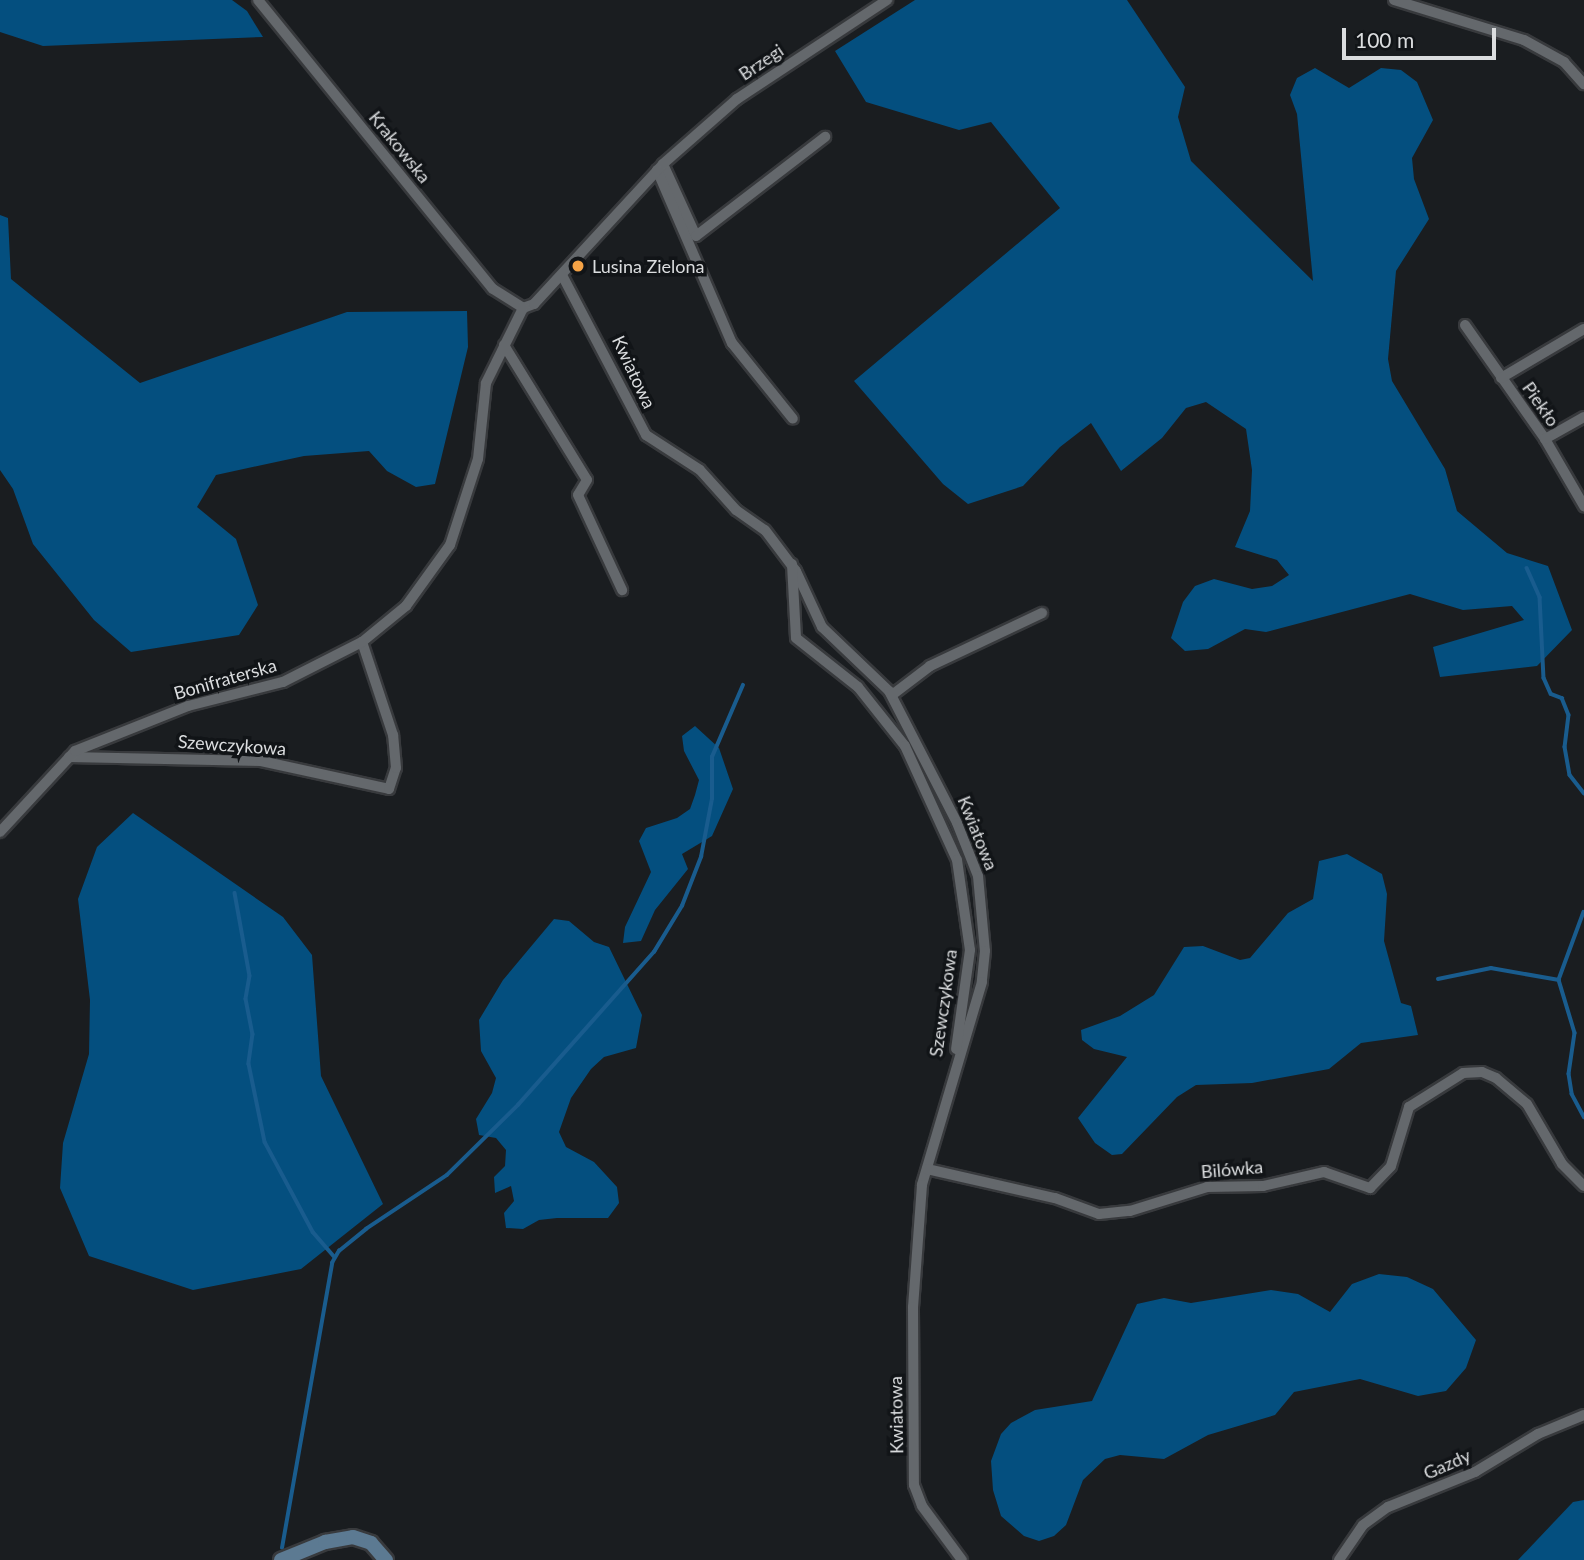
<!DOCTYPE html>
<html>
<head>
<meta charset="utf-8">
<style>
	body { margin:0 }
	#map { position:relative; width:1584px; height:1560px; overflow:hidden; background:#1a1d20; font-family:Lato,sans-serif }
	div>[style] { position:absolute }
	.forest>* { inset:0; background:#044f7f }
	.stream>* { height:3.5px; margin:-1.75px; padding:0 1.75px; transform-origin:1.75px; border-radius:1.75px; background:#195c8e }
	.roads { filter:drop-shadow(2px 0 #383a3d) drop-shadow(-2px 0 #383a3d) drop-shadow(0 2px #383a3d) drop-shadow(0 -2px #383a3d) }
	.street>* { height:10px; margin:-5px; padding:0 5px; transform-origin:5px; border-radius:5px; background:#64686c }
	.secondary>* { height:14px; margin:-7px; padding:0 7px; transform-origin:7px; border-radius:7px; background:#5c7a92 }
	.dots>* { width:19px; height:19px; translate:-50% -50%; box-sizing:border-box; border:4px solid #111417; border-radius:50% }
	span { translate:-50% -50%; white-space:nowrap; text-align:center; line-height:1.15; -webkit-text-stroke:7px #111417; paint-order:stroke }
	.street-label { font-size:18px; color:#dbdddf }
	.poi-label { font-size:18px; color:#dbdddf }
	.left { translate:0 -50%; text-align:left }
	.scale { position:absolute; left:1342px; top:28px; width:154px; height:32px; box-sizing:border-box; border:4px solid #dbdddf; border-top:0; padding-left:9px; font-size:21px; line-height:24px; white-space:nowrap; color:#dbdddf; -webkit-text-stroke:5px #111417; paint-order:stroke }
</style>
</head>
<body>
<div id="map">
	<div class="forest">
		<div style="clip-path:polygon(0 0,232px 0,247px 11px,263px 37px,43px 46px,0 32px)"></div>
		<div style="clip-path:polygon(915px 0,1127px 0,1185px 87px,1178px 117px,1191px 161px,1313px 281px,1297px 114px,1290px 95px,1297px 78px,1315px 68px,1349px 88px,1381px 68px,1401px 70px,1417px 82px,1433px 120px,1412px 158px,1414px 179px,1429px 219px,1396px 271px,1388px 359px,1392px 381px,1445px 469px,1457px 511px,1507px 553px,1548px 566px,1572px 630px,1537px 666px,1440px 677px,1433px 647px,1524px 620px,1512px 606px,1463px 610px,1410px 594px,1266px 632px,1245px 629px,1208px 649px,1185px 651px,1171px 638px,1183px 602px,1195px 586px,1214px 579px,1252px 589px,1272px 586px,1289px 575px,1277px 560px,1235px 547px,1250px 511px,1252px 470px,1246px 429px,1206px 402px,1186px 408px,1162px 438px,1121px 471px,1091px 423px,1060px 447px,1023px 486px,968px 504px,943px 484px,854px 381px,1060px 208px,991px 122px,959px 130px,866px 102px,835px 51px)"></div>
		<div style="clip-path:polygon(0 215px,8px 218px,11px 279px,140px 383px,347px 312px,467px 311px,468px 347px,435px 484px,416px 487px,387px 471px,369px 451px,304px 456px,216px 475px,197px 507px,236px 539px,258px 605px,239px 635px,131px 652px,94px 620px,33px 544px,13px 489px,0 470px)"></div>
		<div style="clip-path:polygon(695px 726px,719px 748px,733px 789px,712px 836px,682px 854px,688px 869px,655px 910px,641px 941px,623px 943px,625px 927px,651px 872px,639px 841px,646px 828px,677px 818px,690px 809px,695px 795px,699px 780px,684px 751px,682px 736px)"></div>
		<div style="clip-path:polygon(133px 813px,283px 917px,312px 955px,321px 1076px,383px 1204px,301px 1269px,193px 1290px,89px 1256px,60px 1188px,63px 1143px,89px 1054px,90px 1000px,78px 899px,97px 847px)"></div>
		<div style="clip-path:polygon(1347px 854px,1382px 874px,1387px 894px,1384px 941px,1401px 1003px,1411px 1006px,1418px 1035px,1361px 1043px,1329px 1069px,1252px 1083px,1196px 1085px,1177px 1097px,1122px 1154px,1112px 1155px,1095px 1143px,1078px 1118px,1127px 1057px,1094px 1049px,1082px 1040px,1081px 1030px,1120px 1016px,1154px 995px,1184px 947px,1203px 946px,1240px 960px,1250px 958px,1288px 913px,1313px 899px,1319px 861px)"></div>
		<div style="clip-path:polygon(554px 919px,569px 921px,594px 942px,609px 947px,642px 1015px,636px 1048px,604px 1057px,591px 1069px,571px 1098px,559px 1132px,566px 1147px,594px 1162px,617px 1187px,619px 1203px,608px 1218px,557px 1218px,539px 1220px,523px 1229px,506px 1228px,504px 1213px,514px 1201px,511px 1186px,495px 1193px,494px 1177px,505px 1166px,506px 1150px,496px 1138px,479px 1135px,476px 1119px,492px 1093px,496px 1078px,481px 1051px,479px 1020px,503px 980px)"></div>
		<div style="clip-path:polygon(1379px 1274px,1407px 1277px,1433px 1289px,1476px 1340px,1466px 1368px,1446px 1391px,1418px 1396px,1360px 1379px,1294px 1392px,1275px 1415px,1208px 1435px,1164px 1459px,1120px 1455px,1105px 1459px,1083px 1480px,1066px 1525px,1054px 1536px,1039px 1541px,1024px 1536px,1001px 1516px,993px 1490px,991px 1461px,1001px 1434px,1011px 1423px,1035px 1410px,1092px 1401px,1137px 1304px,1164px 1298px,1191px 1303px,1271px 1290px,1298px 1294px,1330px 1312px,1352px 1284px)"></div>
		<div style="clip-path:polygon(1584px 1500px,1584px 1560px,1518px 1560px,1573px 1502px)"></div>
	</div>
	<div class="stream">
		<div style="left:1527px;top:568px;width:32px;rotate:66deg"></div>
		<div style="left:1540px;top:597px;width:81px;rotate:87.2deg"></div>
		<div style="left:1544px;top:678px;width:17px;rotate:66deg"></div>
		<div style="left:1551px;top:694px;width:12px;rotate:20deg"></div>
		<div style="left:1562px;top:698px;width:18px;rotate:68deg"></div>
		<div style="left:1569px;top:715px;width:32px;rotate:97deg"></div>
		<div style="left:1565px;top:747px;width:28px;rotate:80deg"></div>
		<div style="left:1570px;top:775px;width:23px;rotate:52deg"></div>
		<div style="left:235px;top:893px;width:84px;rotate:79.8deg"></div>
		<div style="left:250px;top:976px;width:23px;rotate:100deg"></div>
		<div style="left:246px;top:999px;width:36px;rotate:79deg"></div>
		<div style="left:253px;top:1034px;width:30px;rotate:98deg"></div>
		<div style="left:249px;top:1064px;width:80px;rotate:78.4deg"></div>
		<div style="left:265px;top:1142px;width:102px;rotate:61.9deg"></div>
		<div style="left:313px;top:1232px;width:33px;rotate:49deg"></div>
		<div style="left:1584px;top:912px;width:72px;rotate:110.2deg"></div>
		<div style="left:1559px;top:980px;width:55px;rotate:73.2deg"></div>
		<div style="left:1575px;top:1033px;width:41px;rotate:98.3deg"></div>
		<div style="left:1569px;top:1074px;width:20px;rotate:81deg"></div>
		<div style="left:1572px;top:1094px;width:26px;rotate:62deg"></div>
		<div style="left:1438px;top:979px;width:54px;rotate:-11.7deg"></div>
		<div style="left:1491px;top:968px;width:69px;rotate:10deg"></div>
		<div style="left:282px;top:1548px;width:289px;rotate:-80deg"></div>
		<div style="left:332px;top:1263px;width:14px;rotate:-60deg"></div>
		<div style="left:339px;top:1251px;width:35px;rotate:-39deg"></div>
		<div style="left:366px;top:1229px;width:97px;rotate:-33.7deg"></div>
		<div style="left:447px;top:1175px;width:100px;rotate:-44.6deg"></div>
		<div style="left:518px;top:1105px;width:205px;rotate:-48.4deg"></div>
		<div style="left:654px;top:952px;width:54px;rotate:-58.7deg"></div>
		<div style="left:682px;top:906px;width:53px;rotate:-68.8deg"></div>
		<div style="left:701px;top:857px;width:59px;rotate:-79.3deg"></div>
		<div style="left:712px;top:799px;width:42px;rotate:-90deg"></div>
		<div style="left:712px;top:757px;width:78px;rotate:-66.7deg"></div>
	</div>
	<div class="roads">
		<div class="street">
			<div style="left:258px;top:0;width:372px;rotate:50.9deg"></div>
			<div style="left:493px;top:289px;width:36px;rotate:32deg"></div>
			<div style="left:1394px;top:0;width:136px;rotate:17.1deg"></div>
			<div style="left:1524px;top:40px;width:46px;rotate:28.8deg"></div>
			<div style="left:1564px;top:62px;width:30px;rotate:48deg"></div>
			<div style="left:663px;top:164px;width:79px;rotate:65.4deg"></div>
			<div style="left:696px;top:236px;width:163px;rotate:-37.5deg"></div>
			<div style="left:657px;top:170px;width:189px;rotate:66.6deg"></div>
			<div style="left:732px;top:343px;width:97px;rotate:51.2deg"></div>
			<div style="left:562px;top:275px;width:181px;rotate:62.3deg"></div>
			<div style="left:646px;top:435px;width:64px;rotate:32.9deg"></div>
			<div style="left:700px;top:470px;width:54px;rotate:48deg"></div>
			<div style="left:736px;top:510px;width:35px;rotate:35deg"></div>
			<div style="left:765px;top:530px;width:51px;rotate:52.9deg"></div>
			<div style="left:796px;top:571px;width:62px;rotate:65.1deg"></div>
			<div style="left:822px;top:627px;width:93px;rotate:43.7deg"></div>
			<div style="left:889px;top:691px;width:148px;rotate:62.7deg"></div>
			<div style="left:957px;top:823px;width:57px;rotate:68.4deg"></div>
			<div style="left:978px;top:876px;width:75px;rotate:84.7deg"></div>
			<div style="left:985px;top:951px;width:31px;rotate:96deg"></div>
			<div style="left:982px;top:982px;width:212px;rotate:106.5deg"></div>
			<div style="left:922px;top:1185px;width:122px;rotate:94.2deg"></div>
			<div style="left:913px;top:1307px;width:178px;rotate:89.7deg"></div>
			<div style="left:914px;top:1485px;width:22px;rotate:69deg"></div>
			<div style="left:922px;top:1506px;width:67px;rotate:53.5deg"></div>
			<div style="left:523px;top:308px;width:12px;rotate:-20deg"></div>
			<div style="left:534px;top:304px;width:190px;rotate:-47.3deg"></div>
			<div style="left:663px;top:164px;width:98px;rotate:-41.3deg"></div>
			<div style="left:737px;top:99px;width:180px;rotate:-33.4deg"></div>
			<div style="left:1465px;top:325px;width:139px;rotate:54.9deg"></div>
			<div style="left:1545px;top:439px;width:78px;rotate:59.8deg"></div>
			<div style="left:504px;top:345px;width:158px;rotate:58.4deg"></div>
			<div style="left:587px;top:480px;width:17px;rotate:121deg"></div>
			<div style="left:578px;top:495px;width:105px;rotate:65.1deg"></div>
			<div style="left:1501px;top:378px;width:96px;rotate:-30.6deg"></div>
			<div style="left:1545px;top:439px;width:45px;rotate:-29.4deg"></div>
			<div style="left:792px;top:564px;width:74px;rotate:86.9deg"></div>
			<div style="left:796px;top:638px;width:79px;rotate:38.3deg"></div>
			<div style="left:858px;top:687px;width:75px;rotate:51.5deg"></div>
			<div style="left:905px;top:746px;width:125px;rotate:65.5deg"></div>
			<div style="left:957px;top:860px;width:91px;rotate:81.8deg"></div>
			<div style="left:970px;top:950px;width:100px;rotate:98deg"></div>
			<div style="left:892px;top:695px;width:48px;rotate:-37.3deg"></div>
			<div style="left:930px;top:666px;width:124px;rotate:-25.3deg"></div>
			<div style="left:69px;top:757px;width:192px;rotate:1.2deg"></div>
			<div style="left:261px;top:761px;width:131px;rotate:12.3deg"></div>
			<div style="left:389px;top:789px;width:22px;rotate:-72deg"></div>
			<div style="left:396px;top:768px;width:33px;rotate:-95deg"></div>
			<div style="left:393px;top:735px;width:98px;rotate:-108.4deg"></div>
			<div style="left:0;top:832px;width:110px;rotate:-47.2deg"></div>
			<div style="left:75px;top:751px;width:122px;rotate:-21.7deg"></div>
			<div style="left:188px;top:706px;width:98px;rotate:-14.2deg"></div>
			<div style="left:283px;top:682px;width:89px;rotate:-26.9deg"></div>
			<div style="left:362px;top:642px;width:57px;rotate:-39.3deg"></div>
			<div style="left:406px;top:606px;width:75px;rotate:-54.2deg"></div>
			<div style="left:450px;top:545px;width:90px;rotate:-72deg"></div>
			<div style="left:478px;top:459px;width:76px;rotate:-84deg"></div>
			<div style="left:486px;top:383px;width:84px;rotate:-63.7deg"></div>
			<div style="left:927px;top:1169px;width:131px;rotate:12.8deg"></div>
			<div style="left:1055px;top:1198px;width:47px;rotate:20deg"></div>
			<div style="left:1099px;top:1214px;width:31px;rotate:-6deg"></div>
			<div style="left:1130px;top:1211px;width:81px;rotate:-17.3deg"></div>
			<div style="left:1207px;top:1187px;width:56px;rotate:-1deg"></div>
			<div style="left:1263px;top:1186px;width:63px;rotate:-12.9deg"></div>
			<div style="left:1324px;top:1172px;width:49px;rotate:19.2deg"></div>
			<div style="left:1370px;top:1188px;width:30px;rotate:-46deg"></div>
			<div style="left:1391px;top:1166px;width:62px;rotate:-73deg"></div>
			<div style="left:1409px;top:1107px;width:64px;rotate:-32.2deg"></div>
			<div style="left:1463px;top:1073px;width:19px;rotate:-3deg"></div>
			<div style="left:1482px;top:1072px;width:15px;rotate:23deg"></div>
			<div style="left:1496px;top:1078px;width:40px;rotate:40deg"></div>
			<div style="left:1527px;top:1104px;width:69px;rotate:59.7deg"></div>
			<div style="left:1562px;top:1164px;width:31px;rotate:45deg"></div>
			<div style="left:1339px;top:1560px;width:42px;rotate:-55.6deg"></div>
			<div style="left:1363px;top:1525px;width:31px;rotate:-36deg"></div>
			<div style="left:1388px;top:1507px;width:94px;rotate:-21.9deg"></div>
			<div style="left:1475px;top:1472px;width:74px;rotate:-31.1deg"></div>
			<div style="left:1538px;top:1434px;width:50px;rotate:-22.4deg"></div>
		</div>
		<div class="secondary">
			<div style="left:281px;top:1560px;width:48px;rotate:-22.2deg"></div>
			<div style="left:325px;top:1542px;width:28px;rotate:-10deg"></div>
			<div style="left:353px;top:1537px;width:19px;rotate:18deg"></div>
			<div style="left:371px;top:1543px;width:23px;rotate:49deg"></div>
		</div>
	</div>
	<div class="dots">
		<div style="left:578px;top:266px;background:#f5a346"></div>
	</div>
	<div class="street-label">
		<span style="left:761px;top:62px;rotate:-34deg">Brzegi</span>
		<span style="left:400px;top:147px;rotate:51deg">Krakowska</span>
		<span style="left:634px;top:372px;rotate:65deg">Kwiatowa</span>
		<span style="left:1541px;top:404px;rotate:55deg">Piekło</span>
		<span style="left:225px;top:679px;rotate:-16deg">Bonifraterska</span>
		<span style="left:232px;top:745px;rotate:4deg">Szewczykowa</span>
		<span style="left:978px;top:833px;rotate:68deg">Kwiatowa</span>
		<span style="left:943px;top:1003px;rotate:-82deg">Szewczykowa</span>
		<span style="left:1232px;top:1169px;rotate:-5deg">Bilówka</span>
		<span style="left:896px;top:1415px;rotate:-91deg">Kwiatowa</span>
		<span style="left:1447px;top:1464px;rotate:-24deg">Gazdy</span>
	</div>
	<div class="poi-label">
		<span class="left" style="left:592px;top:266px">Lusina Zielona</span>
	</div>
	<div class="scale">100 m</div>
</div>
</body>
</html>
